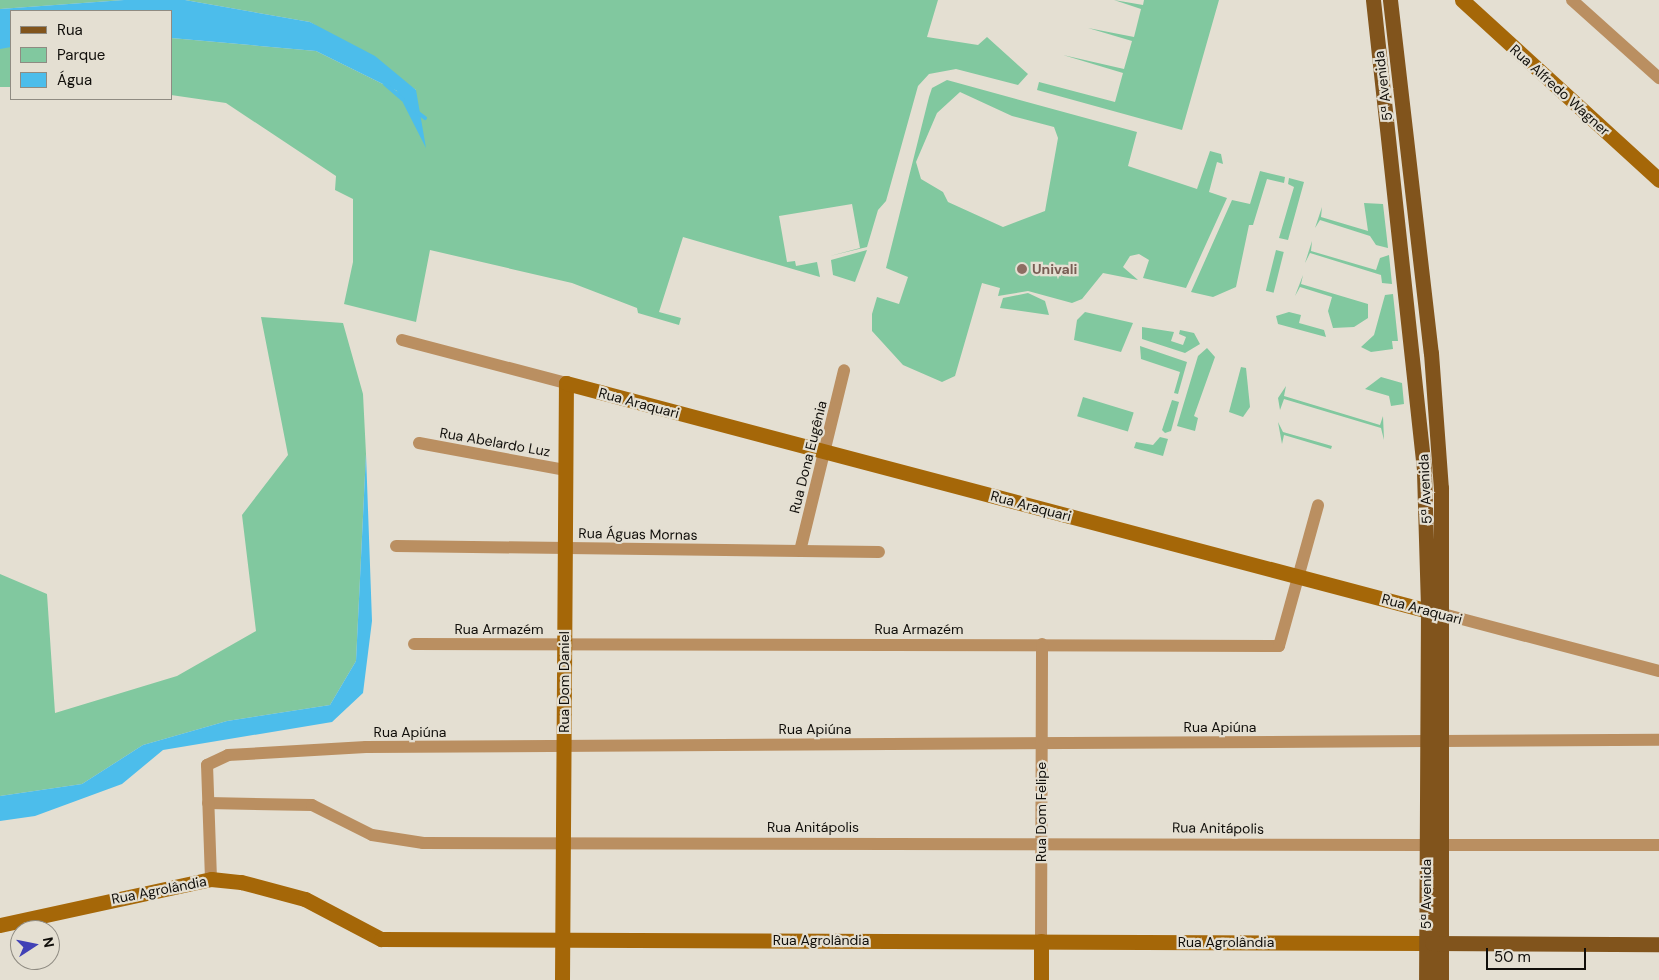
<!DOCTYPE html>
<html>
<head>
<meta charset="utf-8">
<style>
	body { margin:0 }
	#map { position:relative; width:1659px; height:980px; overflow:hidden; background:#e4dfd2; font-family:"DM Sans",sans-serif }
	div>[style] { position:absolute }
	.green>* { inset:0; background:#81c89f; transform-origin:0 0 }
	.water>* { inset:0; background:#4cbdeb }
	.stream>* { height:4px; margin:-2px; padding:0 2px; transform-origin:2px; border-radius:2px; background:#4cbdeb }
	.street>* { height:12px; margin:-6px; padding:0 6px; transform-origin:6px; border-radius:6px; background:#ba8f61 }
	.secondary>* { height:15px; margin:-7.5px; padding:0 7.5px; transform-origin:7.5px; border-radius:7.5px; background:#a56708 }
	.primary>* { height:15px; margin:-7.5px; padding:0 7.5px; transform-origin:7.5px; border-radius:7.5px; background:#81541c }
	.dots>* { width:14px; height:14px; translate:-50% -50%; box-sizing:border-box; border:2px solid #e4dfd2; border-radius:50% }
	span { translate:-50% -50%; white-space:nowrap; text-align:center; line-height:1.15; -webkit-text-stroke:4.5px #e4dfd2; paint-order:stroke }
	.street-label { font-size:14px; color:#100e0a }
	.education-label { font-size:14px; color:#785e54; font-weight:700 }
	.left { translate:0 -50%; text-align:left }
	.legend { position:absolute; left:10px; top:10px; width:162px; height:90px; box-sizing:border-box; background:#e4dfd2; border:1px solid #8f8b82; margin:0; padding:6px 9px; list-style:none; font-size:15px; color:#100e0a }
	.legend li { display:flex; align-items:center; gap:10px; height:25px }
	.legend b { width:25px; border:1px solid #8f8b82 }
	.north { position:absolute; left:10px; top:920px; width:50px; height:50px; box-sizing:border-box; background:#e4dfd2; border:1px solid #8f8b82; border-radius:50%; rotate:79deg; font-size:14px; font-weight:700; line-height:20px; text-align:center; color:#100e0a }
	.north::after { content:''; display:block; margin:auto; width:18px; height:22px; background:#4141b6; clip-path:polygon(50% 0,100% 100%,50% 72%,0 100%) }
	.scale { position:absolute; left:1486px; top:948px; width:100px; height:22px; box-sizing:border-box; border:2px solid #100e0a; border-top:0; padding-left:6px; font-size:15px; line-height:18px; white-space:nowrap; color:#100e0a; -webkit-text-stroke:4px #e4dfd2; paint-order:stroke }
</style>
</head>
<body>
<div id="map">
	<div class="green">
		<div style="clip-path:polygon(0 0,124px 0,0 9px)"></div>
		<div style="clip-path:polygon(185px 0,938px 0,927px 37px,978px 45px,987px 37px,1028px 74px,1018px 85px,956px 69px,929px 74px,918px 86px,886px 201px,878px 210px,867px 247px,830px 256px,860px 248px,852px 204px,779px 216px,787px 262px,795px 261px,796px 266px,817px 262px,820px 277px,683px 237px,659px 312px,681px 318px,679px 325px,638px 313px,637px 308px,572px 283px,430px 250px,416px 322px,344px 304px,353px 262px,353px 199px,335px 190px,336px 176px,226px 103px,171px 95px,171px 38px,316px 51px,397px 91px,416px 90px,310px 22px)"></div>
		<div style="clip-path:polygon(1114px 0,1143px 5px,1144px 0,1219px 0,1182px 130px,1037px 90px,1039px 82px,1115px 102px,1123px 73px,1063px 55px,1124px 69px,1132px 41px,1088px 28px,1134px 37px,1141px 9px)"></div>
		<div style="left:11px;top:47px;width:40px;height:11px;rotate:90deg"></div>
		<div style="clip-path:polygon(evenodd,947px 80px,1137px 132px,1128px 166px,1197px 189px,1210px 151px,1221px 154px,1223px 164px,1217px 162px,1209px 192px,1227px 198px,1186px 288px,1143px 278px,1149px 260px,1139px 254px,1130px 256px,1123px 267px,1138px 280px,1103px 273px,1082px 299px,1072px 303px,1028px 291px,998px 296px,1000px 288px,982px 283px,955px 376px,942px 382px,903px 365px,872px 331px,872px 314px,877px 297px,899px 304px,908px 277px,886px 268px,929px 97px,932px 88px,947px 80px,960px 92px,1012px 116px,1054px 127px,1058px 138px,1045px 211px,1003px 227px,948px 202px,943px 192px,921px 179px,916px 162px,937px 113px,960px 92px)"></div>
		<div style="clip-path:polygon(1260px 171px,1285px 177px,1284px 183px,1267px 179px,1253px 225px,1249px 225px,1236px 287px,1213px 297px,1191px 292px,1232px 200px,1250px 204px)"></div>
		<div style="clip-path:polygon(1289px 178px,1304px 182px,1288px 240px,1279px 238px,1294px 187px,1288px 184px)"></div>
		<div style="clip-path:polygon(1364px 203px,1383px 204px,1388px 248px,1376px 245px,1370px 236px,1320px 220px,1315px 228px,1322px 207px,1321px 217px,1368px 231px)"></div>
		<div style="clip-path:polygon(1312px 241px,1311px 251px,1376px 270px,1380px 258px,1389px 255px,1392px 284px,1382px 283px,1381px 275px,1310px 253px,1305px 263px)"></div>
		<div style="clip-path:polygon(867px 250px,855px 282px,833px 275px,831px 260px)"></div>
		<div style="left:1276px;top:250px;width:8px;height:42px;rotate:14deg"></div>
		<div style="clip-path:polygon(1303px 275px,1301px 284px,1368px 304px,1368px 318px,1354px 327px,1333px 328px,1328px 311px,1332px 297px,1300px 287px,1295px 296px)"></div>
		<div style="clip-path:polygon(1028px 293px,1045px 301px,1049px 315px,1000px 308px,1003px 298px)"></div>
		<div style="clip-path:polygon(1393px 294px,1398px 341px,1392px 341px,1393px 349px,1371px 352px,1361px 347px,1374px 335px,1385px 295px)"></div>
		<div style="clip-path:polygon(1085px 312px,1133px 323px,1121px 352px,1074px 340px,1077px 320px)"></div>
		<div style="clip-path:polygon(1289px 312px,1301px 315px,1299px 323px,1324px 330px,1326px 337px,1278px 324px,1276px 316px)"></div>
		<div style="clip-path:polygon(261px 317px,343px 323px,363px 394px,366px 454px,356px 661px,330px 705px,227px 721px,143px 745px,82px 784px,0 796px,0 574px,47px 594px,55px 713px,177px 676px,256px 631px,242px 515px,288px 455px)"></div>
		<div style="clip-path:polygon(1142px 327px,1174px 332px,1171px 341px,1183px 345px,1186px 337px,1179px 334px,1180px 330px,1194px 333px,1200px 344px,1185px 353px,1142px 339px)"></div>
		<div style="clip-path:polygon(1140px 346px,1187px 362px,1178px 394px,1174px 393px,1180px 372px,1141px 359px)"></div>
		<div style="clip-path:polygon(1207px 348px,1215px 357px,1194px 416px,1198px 418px,1195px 431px,1177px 426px,1198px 356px)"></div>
		<div style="clip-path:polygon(1241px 367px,1246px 368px,1250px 407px,1243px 417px,1229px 412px)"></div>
		<div style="clip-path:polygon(1381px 377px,1402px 383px,1404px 404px,1391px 406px,1389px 396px,1365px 389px)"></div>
		<div style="clip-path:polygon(1286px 386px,1284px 396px,1380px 425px,1383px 416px,1384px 440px,1381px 428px,1284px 399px,1280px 410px,1278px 398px)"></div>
		<div style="left:1083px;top:397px;width:53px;height:20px;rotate:17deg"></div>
		<div style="clip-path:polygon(1172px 400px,1179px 402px,1171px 431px,1165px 433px,1162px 430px)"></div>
		<div style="clip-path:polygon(1278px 422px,1283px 432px,1332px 446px,1331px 449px,1284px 435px,1282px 444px)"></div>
		<div style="clip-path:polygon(1160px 437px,1168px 439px,1163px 456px,1134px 448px,1136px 442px,1153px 445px)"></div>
	</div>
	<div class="water">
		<div style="clip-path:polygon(124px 0,185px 0,310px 22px,375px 56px,416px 90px,426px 148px,397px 91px,316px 51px,171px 38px,171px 11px,11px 11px,11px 47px,0 49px,0 9px)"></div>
		<div style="clip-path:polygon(366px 454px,372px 621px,363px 693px,332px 722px,163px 750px,122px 784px,35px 816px,0 821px,0 796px,82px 784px,143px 745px,227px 721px,330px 705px,356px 661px)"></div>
	</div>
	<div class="stream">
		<div style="left:385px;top:84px;width:23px;rotate:41deg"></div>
		<div style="left:417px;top:112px;width:10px;rotate:37deg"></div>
	</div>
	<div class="street">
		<div style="left:1572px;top:0;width:117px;rotate:41.9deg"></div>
		<div style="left:402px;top:340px;width:170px;rotate:14.7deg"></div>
		<div style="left:419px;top:443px;width:148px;rotate:10.5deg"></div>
		<div style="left:396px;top:546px;width:483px;rotate:0.7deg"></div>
		<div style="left:800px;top:551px;width:186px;rotate:-76.3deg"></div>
		<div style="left:1443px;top:614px;width:223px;rotate:14.8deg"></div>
		<div style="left:414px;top:644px;width:865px;rotate:0.13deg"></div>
		<div style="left:1279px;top:646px;width:146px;rotate:-74.5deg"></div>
		<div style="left:1442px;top:741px;width:217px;rotate:-0.3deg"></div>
		<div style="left:208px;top:803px;width:104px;rotate:1.1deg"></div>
		<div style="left:312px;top:805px;width:67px;rotate:26.6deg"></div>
		<div style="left:372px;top:835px;width:52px;rotate:8.9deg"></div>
		<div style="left:423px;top:843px;width:1004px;rotate:0.11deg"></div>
		<div style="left:1442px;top:845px;width:217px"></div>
		<div style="left:211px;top:879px;width:114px;rotate:-92deg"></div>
		<div style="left:207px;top:765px;width:23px;rotate:-25deg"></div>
		<div style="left:228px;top:755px;width:138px;rotate:-3.3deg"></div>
		<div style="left:366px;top:747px;width:1061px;rotate:-0.32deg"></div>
		<div style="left:1041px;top:941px;width:297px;rotate:-89.8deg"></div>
	</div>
	<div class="secondary">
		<div style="left:1462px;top:0;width:267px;rotate:42.4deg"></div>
		<div style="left:0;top:925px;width:216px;rotate:-12.3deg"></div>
		<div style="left:211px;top:879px;width:30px;rotate:6deg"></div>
		<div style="left:241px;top:882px;width:66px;rotate:14.9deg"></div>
		<div style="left:305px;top:899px;width:86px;rotate:27.8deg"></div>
		<div style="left:381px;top:939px;width:1045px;rotate:0.22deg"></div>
		<div style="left:562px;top:980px;width:597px;rotate:-89.62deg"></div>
		<div style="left:566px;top:383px;width:904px;rotate:14.8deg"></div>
		<div style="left:1041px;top:980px;width:39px;rotate:-90deg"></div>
	</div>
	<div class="primary">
		<div style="left:1373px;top:0;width:475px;rotate:83.8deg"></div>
		<div style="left:1424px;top:472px;width:138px;rotate:88.3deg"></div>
		<div style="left:1428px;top:610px;width:370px;rotate:90.3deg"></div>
		<div style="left:1390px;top:0;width:355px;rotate:83.4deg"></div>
		<div style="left:1431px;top:353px;width:135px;rotate:85.8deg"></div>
		<div style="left:1441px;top:488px;width:492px;rotate:90deg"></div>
		<div style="left:1432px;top:943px;width:227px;rotate:0.3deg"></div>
	</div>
	<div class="dots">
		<div style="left:1022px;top:269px;background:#8d6e63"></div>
	</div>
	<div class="street-label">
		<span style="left:1383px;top:86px;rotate:-97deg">5ª Avenida</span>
		<span style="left:1560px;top:90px;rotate:42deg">Rua Alfredo Wagner</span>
		<span style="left:639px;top:403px;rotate:15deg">Rua Araquari</span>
		<span style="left:495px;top:442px;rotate:10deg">Rua Abelardo Luz</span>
		<span style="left:808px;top:457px;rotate:-76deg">Rua Dona Eugênia</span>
		<span style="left:1425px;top:489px;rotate:-93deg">5ª Avenida</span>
		<span style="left:1031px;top:506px;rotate:15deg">Rua Araquari</span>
		<span style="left:638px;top:534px;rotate:1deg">Rua Águas Mornas</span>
		<span style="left:1422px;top:609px;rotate:15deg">Rua Araquari</span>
		<span style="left:499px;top:629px">Rua Armazém</span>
		<span style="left:919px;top:629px">Rua Armazém</span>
		<span style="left:564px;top:682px;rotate:-90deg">Rua Dom Daniel</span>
		<span style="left:1220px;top:727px">Rua Apiúna</span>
		<span style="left:815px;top:729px">Rua Apiúna</span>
		<span style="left:410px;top:732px">Rua Apiúna</span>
		<span style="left:1041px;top:812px;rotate:-90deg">Rua Dom Felipe</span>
		<span style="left:813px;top:827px">Rua Anitápolis</span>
		<span style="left:1218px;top:828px;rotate:1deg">Rua Anitápolis</span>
		<span style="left:159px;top:890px;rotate:-11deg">Rua Agrolândia</span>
		<span style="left:1426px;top:894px;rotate:-90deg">5ª Avenida</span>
		<span style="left:821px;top:940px">Rua Agrolândia</span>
		<span style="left:1226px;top:942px">Rua Agrolândia</span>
	</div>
	<div class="education-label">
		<span class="left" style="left:1032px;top:269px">Univali</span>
	</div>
	<ul class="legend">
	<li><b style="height:6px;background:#81541c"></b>Rua</li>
	<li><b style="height:14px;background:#81c89f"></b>Parque</li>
	<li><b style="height:14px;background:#4cbdeb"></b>Água</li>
	</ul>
	<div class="north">N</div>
	<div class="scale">50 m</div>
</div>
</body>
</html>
